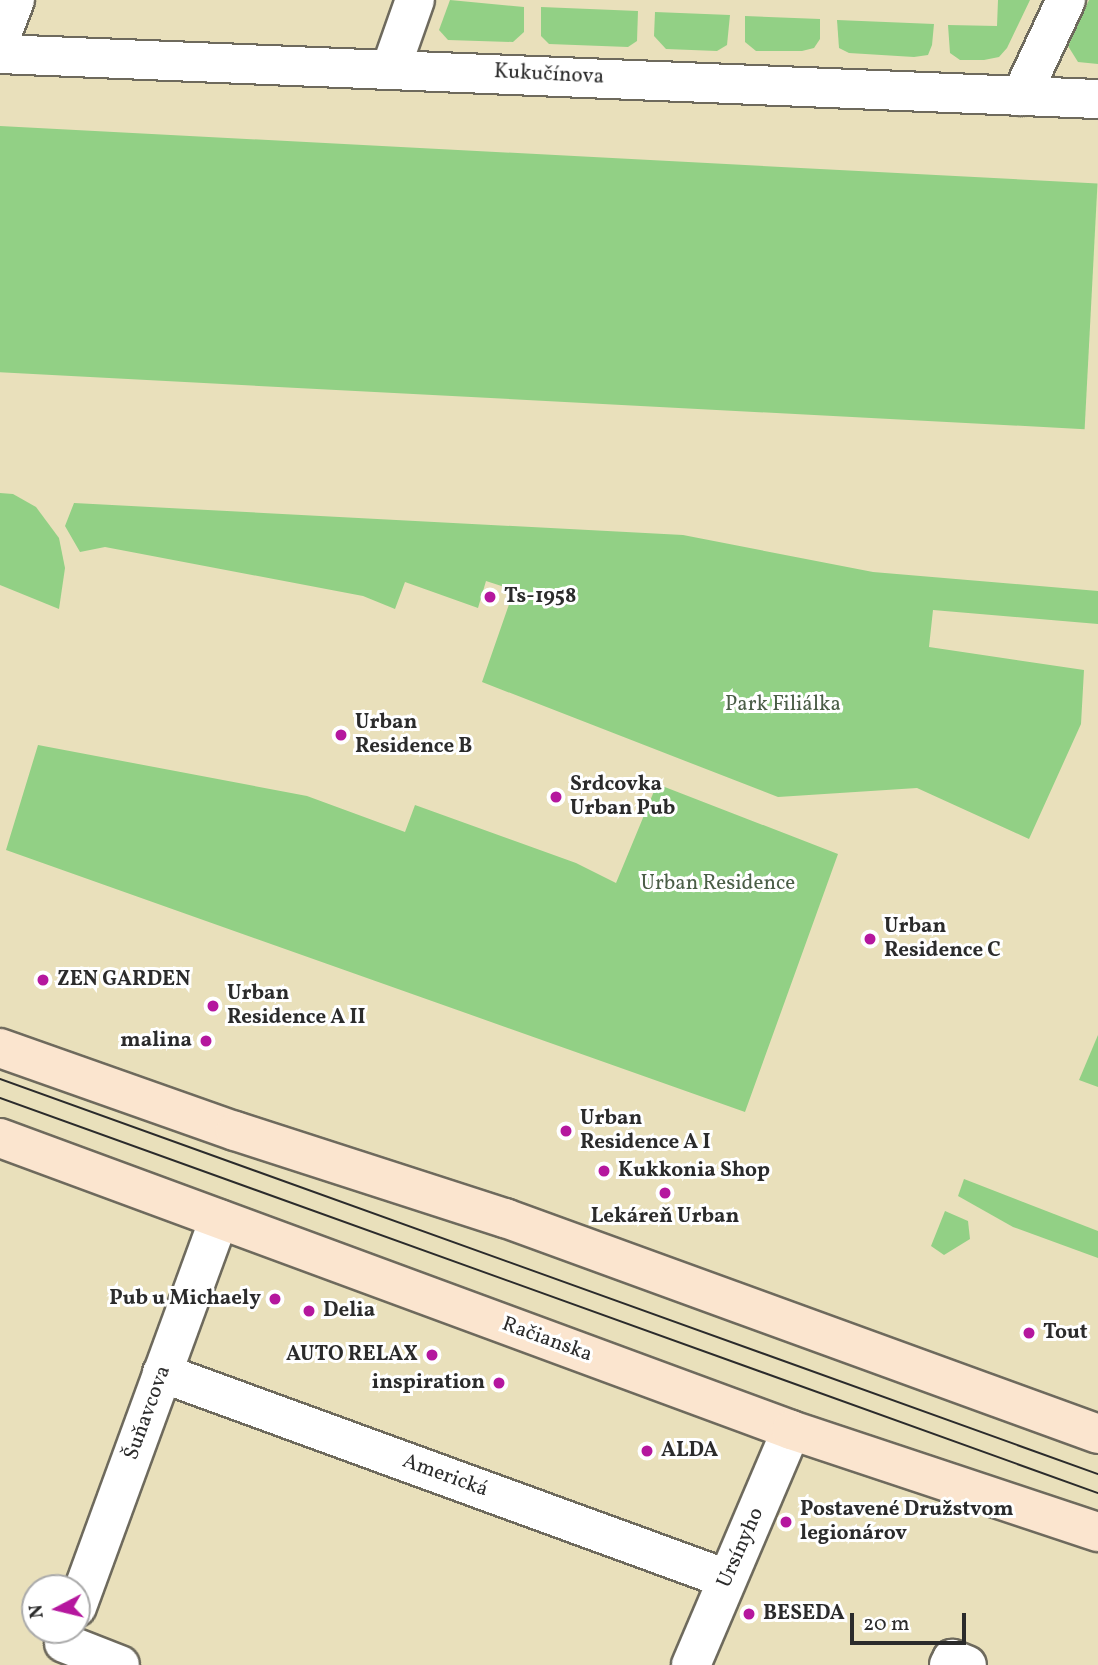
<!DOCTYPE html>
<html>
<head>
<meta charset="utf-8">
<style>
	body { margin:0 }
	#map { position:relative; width:1098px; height:1665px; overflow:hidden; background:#e9e0bb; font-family:Vollkorn,serif }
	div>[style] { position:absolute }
	.green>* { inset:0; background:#92d085; transform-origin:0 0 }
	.roads { filter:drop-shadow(2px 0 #6e6a5d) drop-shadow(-2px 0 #6e6a5d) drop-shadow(0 2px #6e6a5d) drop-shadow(0 -2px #6e6a5d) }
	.minor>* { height:38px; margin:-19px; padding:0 19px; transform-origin:19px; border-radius:19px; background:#fff }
	.tertiary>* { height:38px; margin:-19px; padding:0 19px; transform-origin:19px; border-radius:19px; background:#fff }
	.secondary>* { height:38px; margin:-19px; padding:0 19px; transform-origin:19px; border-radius:19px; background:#fbe5cf }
	.tram>* { height:2px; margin:-1px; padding:0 1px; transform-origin:1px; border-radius:1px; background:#2b2b2b }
	.dots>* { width:19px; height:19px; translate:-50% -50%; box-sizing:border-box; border:4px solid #fff; border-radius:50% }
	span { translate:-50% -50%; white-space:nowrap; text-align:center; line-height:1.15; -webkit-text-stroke:6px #fff; paint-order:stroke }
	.street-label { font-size:21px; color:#2b2b2b }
	.poi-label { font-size:21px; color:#2b2b2b; font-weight:700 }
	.left { translate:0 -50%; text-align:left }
	.right { translate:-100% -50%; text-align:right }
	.park-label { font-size:21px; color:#4a5d46 }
	.north { position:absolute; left:21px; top:1574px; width:70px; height:70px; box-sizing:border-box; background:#fff; border:2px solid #aaa; border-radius:50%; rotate:263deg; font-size:19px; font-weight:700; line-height:28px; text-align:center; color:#2b2b2b }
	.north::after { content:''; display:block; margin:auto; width:24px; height:32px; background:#b5179e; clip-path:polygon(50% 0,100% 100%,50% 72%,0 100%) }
	.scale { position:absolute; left:850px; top:1613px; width:116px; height:32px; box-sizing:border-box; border:4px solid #2b2b2b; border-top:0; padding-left:9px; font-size:21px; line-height:24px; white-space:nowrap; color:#2b2b2b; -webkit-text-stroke:5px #fff; paint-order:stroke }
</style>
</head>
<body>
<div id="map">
	<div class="green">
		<div style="clip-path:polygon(450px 0,524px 7px,524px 32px,513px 42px,448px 40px,439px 30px)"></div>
		<div style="clip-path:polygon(998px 0,1030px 0,1007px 48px,999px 57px,984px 60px,960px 60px,950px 53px,948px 25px,997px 26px)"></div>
		<div style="clip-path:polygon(1089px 0,1098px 0,1098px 64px,1078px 62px,1068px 46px)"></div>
		<div style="clip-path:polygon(541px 7px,638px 11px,637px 41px,628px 47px,549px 44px,541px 36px)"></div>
		<div style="clip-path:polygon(655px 12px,730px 15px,727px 45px,717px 51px,666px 49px,654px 36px)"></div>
		<div style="clip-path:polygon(745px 16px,820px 19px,820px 39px,814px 48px,802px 51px,756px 51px,745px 42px)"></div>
		<div style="clip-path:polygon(837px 20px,934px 24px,932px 45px,928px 55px,914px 57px,849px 53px,839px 48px)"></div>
		<div style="left:0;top:126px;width:1099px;height:246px;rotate:3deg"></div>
		<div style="clip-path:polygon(0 493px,13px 494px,36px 507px,59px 538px,65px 568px,59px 609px,0 585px)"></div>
		<div style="clip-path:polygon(74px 503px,683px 535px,873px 572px,1098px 591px,1098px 624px,933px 610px,929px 647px,1084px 670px,1081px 724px,1029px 839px,917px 788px,778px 797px,482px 682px,514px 590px,486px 581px,478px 608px,405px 582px,395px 609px,363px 596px,105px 547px,80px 552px,65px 526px)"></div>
		<div style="clip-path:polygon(38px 745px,307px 796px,405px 832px,415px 805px,576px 863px,616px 883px,657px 784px,838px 854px,745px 1112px,6px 850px)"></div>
		<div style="clip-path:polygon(1098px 1035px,1098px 1087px,1079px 1080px)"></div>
		<div style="clip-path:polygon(964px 1179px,1098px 1231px,1098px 1258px,1013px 1227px,958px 1196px)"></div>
		<div style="clip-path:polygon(945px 1211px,968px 1221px,970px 1239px,944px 1255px,931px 1246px)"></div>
	</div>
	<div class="roads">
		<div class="minor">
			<div style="left:0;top:39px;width:42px;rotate:-69deg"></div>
			<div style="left:391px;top:68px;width:72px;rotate:-70.6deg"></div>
			<div style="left:1021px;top:96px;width:106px;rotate:-64.9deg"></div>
			<div style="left:162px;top:1373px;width:601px;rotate:20.03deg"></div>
			<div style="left:77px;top:1607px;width:413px;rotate:-69.9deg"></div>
			<div style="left:64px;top:1643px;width:60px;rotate:21.4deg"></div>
			<div style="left:691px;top:1665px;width:255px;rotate:-66.9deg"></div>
			<div style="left:949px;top:1665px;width:7px;rotate:-63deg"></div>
			<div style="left:952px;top:1659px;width:16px;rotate:22deg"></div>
		</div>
		<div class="tertiary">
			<div style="left:0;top:54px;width:1099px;rotate:2.35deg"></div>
		</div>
		<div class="secondary">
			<div style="left:0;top:1048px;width:249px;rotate:19.5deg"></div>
			<div style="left:235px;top:1131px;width:284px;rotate:17.9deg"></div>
			<div style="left:505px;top:1218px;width:631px;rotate:20.01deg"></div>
			<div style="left:0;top:1138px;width:843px;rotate:20.26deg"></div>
			<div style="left:791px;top:1430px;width:324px;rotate:18.4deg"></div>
		</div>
	</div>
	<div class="tram">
		<div style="left:0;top:1079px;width:1167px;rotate:19.79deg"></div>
		<div style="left:0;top:1098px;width:1167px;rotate:19.79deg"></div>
	</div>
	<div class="dots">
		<div style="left:490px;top:597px;background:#b5179e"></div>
		<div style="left:341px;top:735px;background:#b5179e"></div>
		<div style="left:556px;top:797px;background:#b5179e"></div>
		<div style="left:870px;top:939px;background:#b5179e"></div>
		<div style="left:43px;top:980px;background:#b5179e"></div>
		<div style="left:213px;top:1006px;background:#b5179e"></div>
		<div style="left:206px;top:1041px;background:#b5179e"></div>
		<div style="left:566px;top:1131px;background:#b5179e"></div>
		<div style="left:604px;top:1171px;background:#b5179e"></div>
		<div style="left:665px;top:1193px;background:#b5179e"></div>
		<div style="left:275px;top:1299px;background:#b5179e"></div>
		<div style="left:309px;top:1311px;background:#b5179e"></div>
		<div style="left:1029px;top:1333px;background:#b5179e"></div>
		<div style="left:432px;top:1355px;background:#b5179e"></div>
		<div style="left:499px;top:1383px;background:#b5179e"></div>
		<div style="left:647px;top:1451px;background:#b5179e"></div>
		<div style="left:786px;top:1522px;background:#b5179e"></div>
		<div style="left:749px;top:1614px;background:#b5179e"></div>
	</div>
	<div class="street-label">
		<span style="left:549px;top:75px;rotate:3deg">Kukučínova</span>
		<span style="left:547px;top:1340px;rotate:20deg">Račianska</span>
		<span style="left:148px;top:1413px;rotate:-70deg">Šuňavcova</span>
		<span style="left:445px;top:1476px;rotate:20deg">Americká</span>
		<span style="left:741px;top:1548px;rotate:-66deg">Ursínyho</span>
	</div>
	<div class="poi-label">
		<span class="left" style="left:504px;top:597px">Ts-1958</span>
		<span class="left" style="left:355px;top:735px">Urban<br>Residence B</span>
		<span class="left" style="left:570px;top:797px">Srdcovka<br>Urban Pub</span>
		<span class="left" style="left:884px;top:939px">Urban<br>Residence C</span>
		<span class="left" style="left:57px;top:980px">ZEN GARDEN</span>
		<span class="left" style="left:227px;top:1006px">Urban<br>Residence A II</span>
		<span class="right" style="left:192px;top:1041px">malina</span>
		<span class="left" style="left:580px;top:1131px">Urban<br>Residence A I</span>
		<span class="left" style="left:618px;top:1171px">Kukkonia Shop</span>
		<span style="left:665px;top:1217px">Lekáreň Urban</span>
		<span class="right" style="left:261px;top:1299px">Pub u Michaely</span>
		<span class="left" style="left:323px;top:1311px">Delia</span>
		<span class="left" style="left:1043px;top:1333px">Tout</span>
		<span class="right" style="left:418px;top:1355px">AUTO RELAX</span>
		<span class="right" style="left:485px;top:1383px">inspiration</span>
		<span class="left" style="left:661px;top:1451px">ALDA</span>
		<span class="left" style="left:800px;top:1522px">Postavené Družstvom<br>legionárov</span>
		<span class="left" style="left:763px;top:1614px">BESEDA</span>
	</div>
	<div class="park-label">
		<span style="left:783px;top:705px">Park Filiálka</span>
		<span style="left:718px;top:884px">Urban Residence</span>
	</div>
	<div class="north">N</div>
	<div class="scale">20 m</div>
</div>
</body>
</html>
